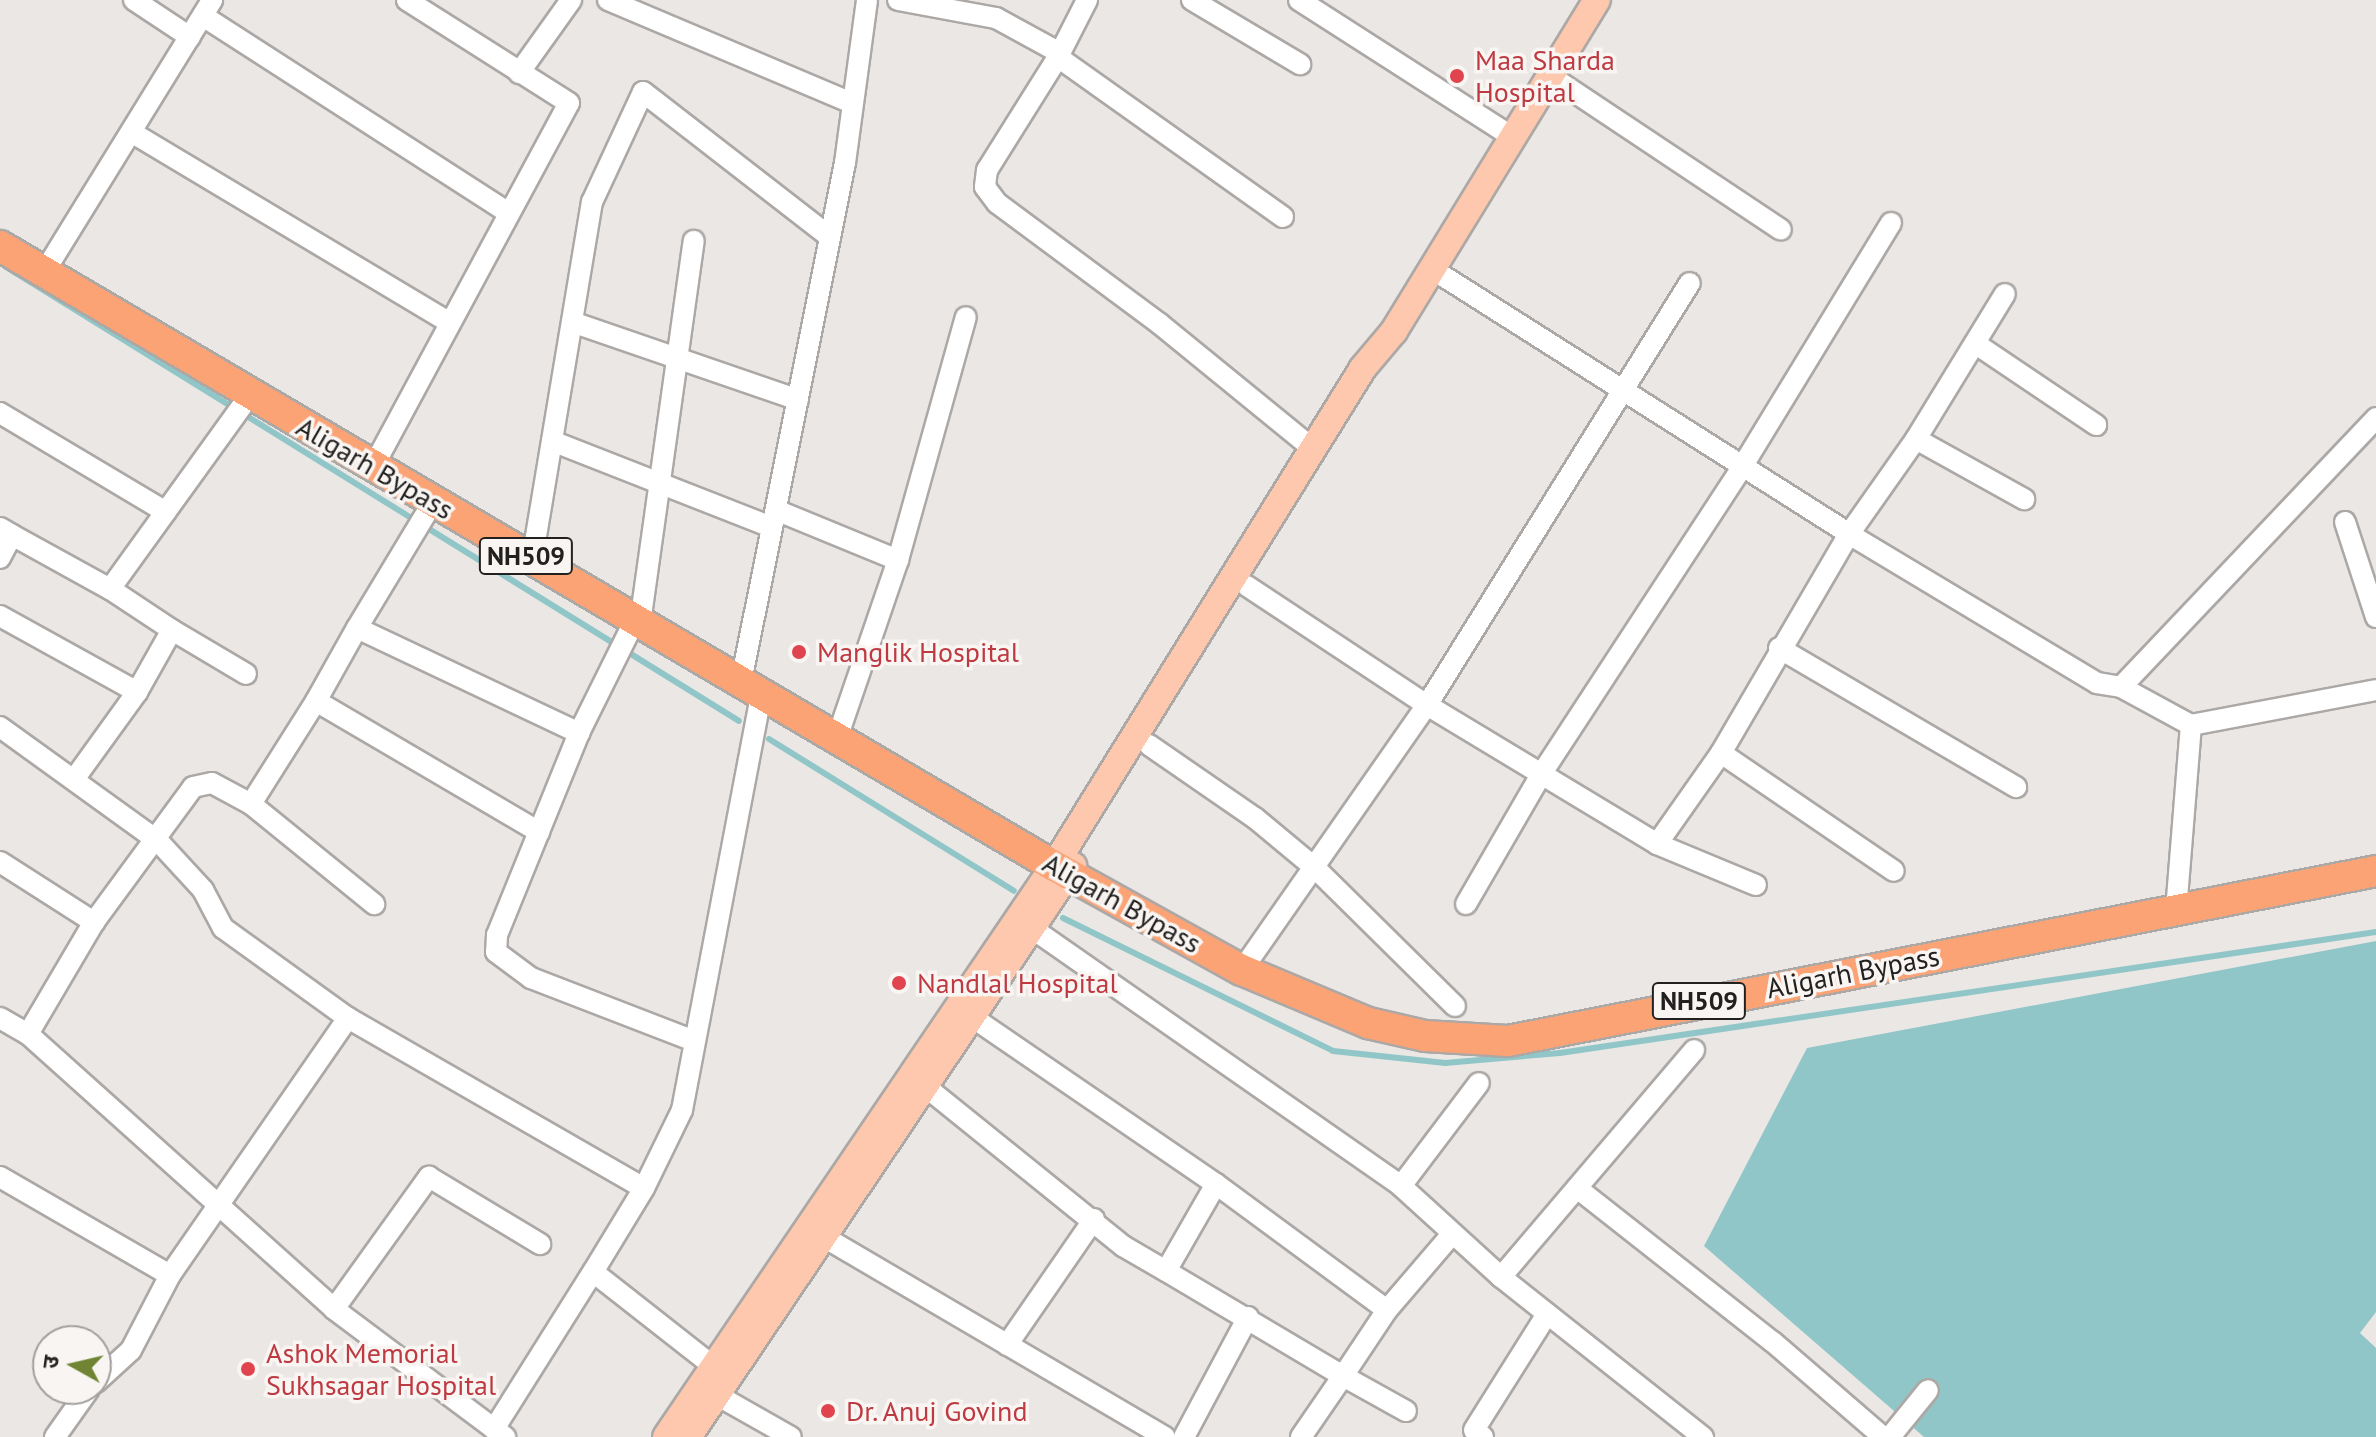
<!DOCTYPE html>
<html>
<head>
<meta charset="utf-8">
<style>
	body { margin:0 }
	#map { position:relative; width:2376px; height:1437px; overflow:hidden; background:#ebe7e4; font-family:"PT Sans","Noto Sans Devanagari",sans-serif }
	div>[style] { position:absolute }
	.water>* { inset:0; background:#91c6c8 }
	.stream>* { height:6px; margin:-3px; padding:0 3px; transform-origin:3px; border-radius:3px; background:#91c6c8 }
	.roads { filter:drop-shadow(2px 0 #aca8a6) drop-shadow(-2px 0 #aca8a6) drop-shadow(0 2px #aca8a6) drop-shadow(0 -2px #aca8a6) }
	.minor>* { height:20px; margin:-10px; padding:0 10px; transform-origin:10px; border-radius:10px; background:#fff }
	.major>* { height:26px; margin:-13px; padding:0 13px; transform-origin:13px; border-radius:13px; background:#fdc8ad }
	.highway>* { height:30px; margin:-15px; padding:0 15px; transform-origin:15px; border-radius:15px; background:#fca376 }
	.dots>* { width:22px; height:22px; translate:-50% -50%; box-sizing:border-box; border:4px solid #f8f5f2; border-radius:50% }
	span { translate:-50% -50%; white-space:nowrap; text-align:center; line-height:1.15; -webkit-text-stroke:7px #f8f5f2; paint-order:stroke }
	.shield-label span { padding:2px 6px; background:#f8f5f2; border:2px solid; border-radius:6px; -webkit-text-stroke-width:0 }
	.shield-label { font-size:26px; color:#222120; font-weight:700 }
	.health-label { font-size:28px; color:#be3a42 }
	.left { translate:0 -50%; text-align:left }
	.street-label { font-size:28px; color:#222120 }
	.north { position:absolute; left:32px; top:1325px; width:80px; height:80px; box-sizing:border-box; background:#f8f5f2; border:2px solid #a2a09e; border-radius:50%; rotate:278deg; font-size:22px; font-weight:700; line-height:32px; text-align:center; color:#222120 }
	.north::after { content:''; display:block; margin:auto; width:28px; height:36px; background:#708434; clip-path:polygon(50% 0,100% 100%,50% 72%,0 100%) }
</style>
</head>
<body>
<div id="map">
	<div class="water">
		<div style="clip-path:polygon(2376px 941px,2376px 1312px,2360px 1333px,2376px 1348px,2376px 1437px,1924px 1437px,1704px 1246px,1807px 1048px)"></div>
	</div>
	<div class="stream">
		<div style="left:6px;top:267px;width:862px;rotate:31.77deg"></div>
		<div style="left:769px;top:739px;width:288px;rotate:31.8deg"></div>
		<div style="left:1063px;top:918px;width:301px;rotate:26.2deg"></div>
		<div style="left:1333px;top:1051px;width:113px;rotate:6.1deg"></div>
		<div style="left:1445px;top:1063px;width:115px;rotate:-5deg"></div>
		<div style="left:1560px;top:1053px;width:825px;rotate:-8.43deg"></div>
	</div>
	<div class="roads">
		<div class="minor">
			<div style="left:134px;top:0;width:67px;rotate:33.5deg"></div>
			<div style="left:608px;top:0;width:262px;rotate:22.9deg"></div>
			<div style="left:898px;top:0;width:100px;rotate:10.4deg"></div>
			<div style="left:996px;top:18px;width:73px;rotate:28.7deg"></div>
			<div style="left:1192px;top:0;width:126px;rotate:30.7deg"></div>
			<div style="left:1299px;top:0;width:253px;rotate:32.7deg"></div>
			<div style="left:203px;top:16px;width:364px;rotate:32.8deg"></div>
			<div style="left:1058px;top:57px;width:64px;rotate:-63deg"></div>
			<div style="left:519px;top:73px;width:90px;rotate:-54.5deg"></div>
			<div style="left:1552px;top:77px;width:275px;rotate:33.7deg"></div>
			<div style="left:131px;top:132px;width:372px;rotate:30.9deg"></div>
			<div style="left:1283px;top:217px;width:276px;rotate:-144.6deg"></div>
			<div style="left:1058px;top:57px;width:133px;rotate:122.1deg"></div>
			<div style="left:987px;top:170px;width:17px;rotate:97deg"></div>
			<div style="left:985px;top:187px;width:20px;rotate:53deg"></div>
			<div style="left:997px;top:203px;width:203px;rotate:36.6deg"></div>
			<div style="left:1160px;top:324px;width:198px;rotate:39.2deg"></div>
			<div style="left:1432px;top:269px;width:494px;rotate:32.4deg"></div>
			<div style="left:1849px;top:534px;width:289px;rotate:31deg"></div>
			<div style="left:2097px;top:683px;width:24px;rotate:9deg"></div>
			<div style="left:2121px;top:687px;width:371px;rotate:-46.5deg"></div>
			<div style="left:43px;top:274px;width:322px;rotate:-58.3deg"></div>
			<div style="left:572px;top:322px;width:239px;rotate:19deg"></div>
			<div style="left:1976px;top:344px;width:145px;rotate:34deg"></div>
			<div style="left:0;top:413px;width:193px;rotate:30.8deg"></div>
			<div style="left:1916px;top:439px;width:124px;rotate:29.1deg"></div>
			<div style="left:552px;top:441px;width:236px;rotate:21.4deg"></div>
			<div style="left:373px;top:467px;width:413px;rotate:-61.7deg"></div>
			<div style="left:569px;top:103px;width:192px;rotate:-147.6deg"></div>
			<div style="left:433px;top:502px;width:147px;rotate:121.1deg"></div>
			<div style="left:357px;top:628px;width:246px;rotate:25.3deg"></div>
			<div style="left:776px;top:510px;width:132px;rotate:22.3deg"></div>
			<div style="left:2345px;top:522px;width:100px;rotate:71.9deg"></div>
			<div style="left:0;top:528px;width:14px;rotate:30deg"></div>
			<div style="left:12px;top:535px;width:26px;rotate:118deg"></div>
			<div style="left:12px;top:535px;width:112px;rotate:28.9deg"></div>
			<div style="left:110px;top:589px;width:239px;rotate:-54.2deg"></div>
			<div style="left:532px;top:560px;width:363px;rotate:-80.5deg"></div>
			<div style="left:592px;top:202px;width:121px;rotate:-65.1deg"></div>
			<div style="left:643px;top:92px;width:237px;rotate:37.8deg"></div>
			<div style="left:1247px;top:586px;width:216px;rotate:33.5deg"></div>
			<div style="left:1427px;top:705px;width:269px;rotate:31.1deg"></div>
			<div style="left:1657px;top:844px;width:107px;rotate:22.5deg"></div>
			<div style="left:0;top:616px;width:157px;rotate:29deg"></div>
			<div style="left:635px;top:620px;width:126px;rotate:116.4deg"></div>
			<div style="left:579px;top:733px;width:218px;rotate:112.1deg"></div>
			<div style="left:497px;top:935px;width:17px;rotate:93deg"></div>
			<div style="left:496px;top:952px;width:44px;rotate:36.6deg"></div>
			<div style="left:531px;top:978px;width:175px;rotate:21.1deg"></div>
			<div style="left:640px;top:623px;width:386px;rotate:-82deg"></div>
			<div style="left:357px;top:628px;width:84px;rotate:119.3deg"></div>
			<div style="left:316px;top:701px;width:259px;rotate:30.4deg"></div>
			<div style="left:172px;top:630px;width:86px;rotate:30.7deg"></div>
			<div style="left:1779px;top:648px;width:275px;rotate:30.4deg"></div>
			<div style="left:741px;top:682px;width:529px;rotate:-78.67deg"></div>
			<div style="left:845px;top:163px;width:164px;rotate:-82.3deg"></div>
			<div style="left:2121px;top:687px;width:80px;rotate:28.5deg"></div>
			<div style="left:316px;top:701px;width:122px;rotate:122.3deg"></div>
			<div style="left:251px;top:804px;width:159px;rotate:39.1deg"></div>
			<div style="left:0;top:727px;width:195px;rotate:35.8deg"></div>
			<div style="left:158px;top:841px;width:67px;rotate:47.4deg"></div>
			<div style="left:203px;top:890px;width:43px;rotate:62.2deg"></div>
			<div style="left:223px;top:928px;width:154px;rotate:35.8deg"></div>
			<div style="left:837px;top:738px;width:188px;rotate:-71.1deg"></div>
			<div style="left:898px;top:560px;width:252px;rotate:-74.4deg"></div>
			<div style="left:1149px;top:745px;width:129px;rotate:34.6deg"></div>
			<div style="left:1255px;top:818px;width:77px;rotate:39.7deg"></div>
			<div style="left:1314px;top:867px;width:198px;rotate:44.6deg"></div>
			<div style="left:1721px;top:753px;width:209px;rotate:34.3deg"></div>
			<div style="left:75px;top:778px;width:106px;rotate:-54.2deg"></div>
			<div style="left:137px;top:692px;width:71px;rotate:-60.6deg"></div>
			<div style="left:172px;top:630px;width:74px;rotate:-146.5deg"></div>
			<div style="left:1657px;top:844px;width:111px;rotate:-54.9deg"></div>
			<div style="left:1721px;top:753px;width:254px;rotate:-59.7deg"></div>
			<div style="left:1849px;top:534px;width:116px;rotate:-54.8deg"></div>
			<div style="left:1916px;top:439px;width:170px;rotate:-58.5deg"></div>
			<div style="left:0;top:862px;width:112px;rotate:32.6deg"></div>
			<div style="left:1466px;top:904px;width:151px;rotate:-59.9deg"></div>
			<div style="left:1542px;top:773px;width:366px;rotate:-56.8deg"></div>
			<div style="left:1742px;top:467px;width:286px;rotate:-58.6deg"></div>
			<div style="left:2176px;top:911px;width:187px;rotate:-85.4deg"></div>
			<div style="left:2191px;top:725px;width:188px;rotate:-10.7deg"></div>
			<div style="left:1033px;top:929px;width:449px;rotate:34.9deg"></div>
			<div style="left:1401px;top:1186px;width:135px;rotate:42.3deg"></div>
			<div style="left:1501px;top:1277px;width:258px;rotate:38.4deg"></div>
			<div style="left:1242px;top:970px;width:323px;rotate:-55.1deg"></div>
			<div style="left:1427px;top:705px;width:497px;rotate:-58.1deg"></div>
			<div style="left:972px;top:1017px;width:296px;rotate:34.4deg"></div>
			<div style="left:1216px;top:1184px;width:212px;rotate:36.4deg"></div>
			<div style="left:0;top:1018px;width:32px;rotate:30deg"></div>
			<div style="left:28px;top:1034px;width:411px;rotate:41.9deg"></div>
			<div style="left:334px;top:1309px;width:214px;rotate:36.8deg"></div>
			<div style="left:28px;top:1034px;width:130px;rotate:-59.5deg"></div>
			<div style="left:94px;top:922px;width:167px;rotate:-53.7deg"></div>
			<div style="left:193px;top:787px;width:19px;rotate:-12deg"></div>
			<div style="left:212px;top:783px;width:44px;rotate:28.3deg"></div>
			<div style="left:926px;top:1087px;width:253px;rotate:38.9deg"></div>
			<div style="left:1123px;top:1246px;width:50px;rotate:30.2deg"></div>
			<div style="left:0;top:1177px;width:196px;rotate:30deg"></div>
			<div style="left:170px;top:1275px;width:313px;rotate:-55.3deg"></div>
			<div style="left:348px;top:1018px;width:341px;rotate:29.9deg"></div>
			<div style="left:1216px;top:1184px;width:100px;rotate:119.9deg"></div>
			<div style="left:1166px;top:1271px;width:206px;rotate:30.7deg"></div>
			<div style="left:1343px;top:1376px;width:79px;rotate:-56.3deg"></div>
			<div style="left:1387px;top:1310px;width:101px;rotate:-49.4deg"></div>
			<div style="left:1401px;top:1186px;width:129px;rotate:-52.9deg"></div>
			<div style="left:1577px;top:1188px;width:249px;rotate:38.2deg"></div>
			<div style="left:1773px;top:1342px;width:145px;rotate:40.8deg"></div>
			<div style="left:824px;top:1237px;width:395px;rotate:30.4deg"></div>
			<div style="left:1501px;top:1277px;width:298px;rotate:-49.6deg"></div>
			<div style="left:334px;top:1309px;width:163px;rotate:-54.3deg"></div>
			<div style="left:429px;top:1177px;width:130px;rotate:31.1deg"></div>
			<div style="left:1007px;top:1345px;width:153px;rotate:-55.4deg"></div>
			<div style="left:713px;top:1366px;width:152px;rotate:-141.9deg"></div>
			<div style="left:593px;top:1272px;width:98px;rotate:-58.7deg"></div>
			<div style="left:644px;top:1188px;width:87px;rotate:-64deg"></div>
			<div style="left:682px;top:1110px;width:423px;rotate:-79.2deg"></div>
			<div style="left:96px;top:1382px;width:47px;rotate:-42.4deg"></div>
			<div style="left:131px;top:1350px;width:85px;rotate:-62.5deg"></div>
			<div style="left:715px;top:1394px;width:87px;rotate:29.5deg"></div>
			<div style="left:494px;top:1429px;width:186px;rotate:-57.8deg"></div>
			<div style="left:55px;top:1437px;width:59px;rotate:-54.7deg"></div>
			<div style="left:1184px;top:1437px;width:136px;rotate:-61.9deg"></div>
			<div style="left:1301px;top:1437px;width:74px;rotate:-55.5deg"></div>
			<div style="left:1343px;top:1376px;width:72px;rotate:29.1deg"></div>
			<div style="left:1483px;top:1437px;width:11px;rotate:-142deg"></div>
			<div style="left:1474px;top:1430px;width:137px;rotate:-57.8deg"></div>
			<div style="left:1890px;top:1437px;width:60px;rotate:-51deg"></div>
		</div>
		<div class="major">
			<div style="left:666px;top:1437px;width:690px;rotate:-55.8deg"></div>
			<div style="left:1054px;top:866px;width:586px;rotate:-58.18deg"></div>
			<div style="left:1363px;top:368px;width:48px;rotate:-50deg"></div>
			<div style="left:1394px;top:331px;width:388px;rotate:-58.5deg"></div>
			<div style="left:688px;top:1437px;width:689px;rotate:-56.01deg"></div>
		</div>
		<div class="highway">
			<div style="left:0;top:246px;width:1223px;rotate:30.47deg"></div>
			<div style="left:1054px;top:866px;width:215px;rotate:29deg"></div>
			<div style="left:1242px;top:970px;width:137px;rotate:22.8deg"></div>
			<div style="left:1368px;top:1023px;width:58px;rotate:12.8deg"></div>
			<div style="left:1425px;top:1036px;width:83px;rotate:3.4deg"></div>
			<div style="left:1508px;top:1041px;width:884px;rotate:-11.08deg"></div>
		</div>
	</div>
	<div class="dots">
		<div style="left:1457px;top:76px;background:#e0444e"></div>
		<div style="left:799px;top:652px;background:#e0444e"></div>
		<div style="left:899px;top:983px;background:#e0444e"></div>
		<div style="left:248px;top:1369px;background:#e0444e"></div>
		<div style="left:828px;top:1411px;background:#e0444e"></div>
	</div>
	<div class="shield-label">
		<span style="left:526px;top:556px">NH509</span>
		<span style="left:1699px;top:1001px">NH509</span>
	</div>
	<div class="health-label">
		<span class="left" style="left:1475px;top:76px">Maa Sharda<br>Hospital</span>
		<span class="left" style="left:817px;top:652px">Manglik Hospital</span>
		<span class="left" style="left:917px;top:983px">Nandlal Hospital</span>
		<span class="left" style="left:266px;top:1369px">Ashok Memorial<br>Sukhsagar Hospital</span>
		<span class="left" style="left:846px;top:1411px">Dr. Anuj Govind</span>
	</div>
	<div class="street-label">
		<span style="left:375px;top:468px;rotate:30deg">Aligarh Bypass</span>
		<span style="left:1122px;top:903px;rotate:29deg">Aligarh Bypass</span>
		<span style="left:1853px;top:972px;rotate:-11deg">Aligarh Bypass</span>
	</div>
	<div class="north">उ</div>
</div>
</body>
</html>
